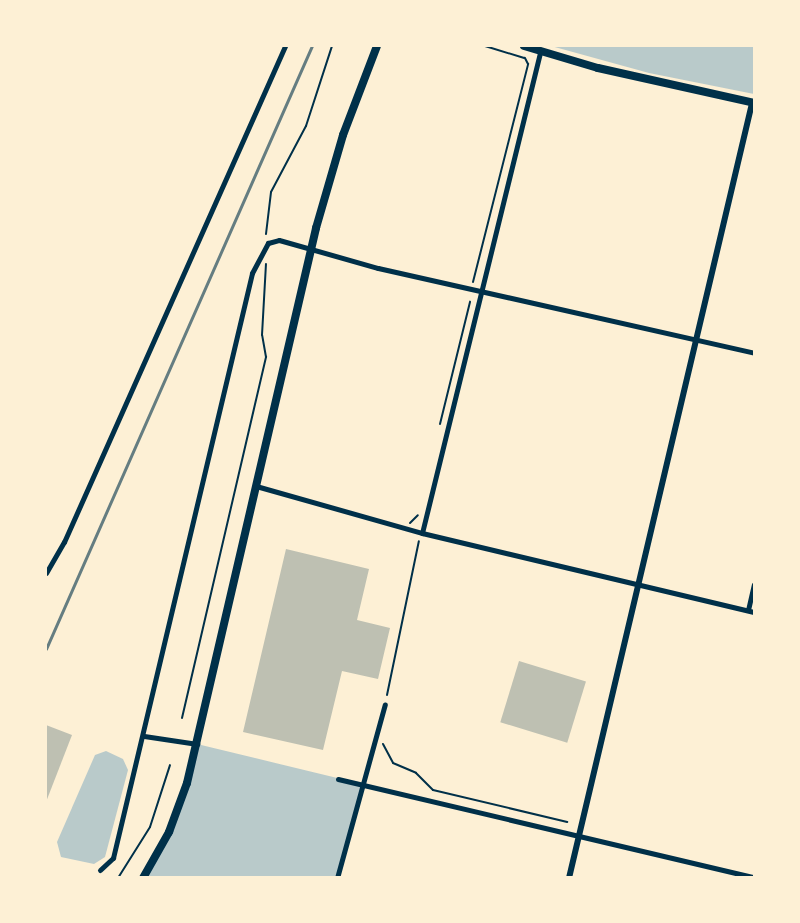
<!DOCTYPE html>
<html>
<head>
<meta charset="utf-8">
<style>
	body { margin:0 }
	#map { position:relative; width:800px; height:923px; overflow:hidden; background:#fdf0d5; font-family:Signika,sans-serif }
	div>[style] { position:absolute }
	.green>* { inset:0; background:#b9caca }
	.building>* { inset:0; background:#bec0b2; transform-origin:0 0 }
	.path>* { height:2px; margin:-1px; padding:0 1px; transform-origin:1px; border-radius:1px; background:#003049 }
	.minor>* { height:5px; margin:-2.5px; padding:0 2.5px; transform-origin:2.5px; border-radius:2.5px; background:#003049 }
	.tertiary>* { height:6px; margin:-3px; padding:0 3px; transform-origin:3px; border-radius:3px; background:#003049 }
	.primary>* { height:8px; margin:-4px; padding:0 4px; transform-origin:4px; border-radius:4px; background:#003049 }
	.rail>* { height:2.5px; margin:-1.25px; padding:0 1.25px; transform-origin:1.25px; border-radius:1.25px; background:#657d81 }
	span { translate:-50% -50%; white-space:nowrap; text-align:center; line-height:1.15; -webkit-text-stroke:7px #fdf0d5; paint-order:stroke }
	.frame { position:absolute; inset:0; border:47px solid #fdf0d5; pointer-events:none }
</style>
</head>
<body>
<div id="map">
	<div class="green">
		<div style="clip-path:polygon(551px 46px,754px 46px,754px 94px,649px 73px)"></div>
		<div style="clip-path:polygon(197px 744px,362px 784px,337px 877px,143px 878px,172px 828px)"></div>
		<div style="clip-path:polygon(106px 751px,123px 759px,128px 770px,105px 857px,94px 864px,61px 857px,57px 842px,95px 755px)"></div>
	</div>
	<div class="building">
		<div style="clip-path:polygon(286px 549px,369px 569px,357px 620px,390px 628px,378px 679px,342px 671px,323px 750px,243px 732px)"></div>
		<div style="left:519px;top:661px;width:70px;height:64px;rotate:17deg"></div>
		<div style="clip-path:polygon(46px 725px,72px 735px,46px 802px)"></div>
	</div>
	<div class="path">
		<div style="left:485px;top:46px;width:41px;rotate:17.1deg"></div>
		<div style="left:266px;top:234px;width:42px;rotate:-83.2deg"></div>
		<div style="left:271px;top:192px;width:75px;rotate:-62.1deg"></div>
		<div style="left:306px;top:126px;width:84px;rotate:-72deg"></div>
		<div style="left:473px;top:282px;width:225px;rotate:-75.8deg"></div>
		<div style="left:528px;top:64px;width:7px;rotate:-117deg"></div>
		<div style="left:440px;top:424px;width:126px;rotate:-76.2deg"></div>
		<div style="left:410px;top:523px;width:11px;rotate:-45deg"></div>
		<div style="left:387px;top:695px;width:157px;rotate:-78.3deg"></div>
		<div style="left:182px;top:718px;width:371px;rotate:-76.9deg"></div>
		<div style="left:266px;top:357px;width:22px;rotate:-100deg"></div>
		<div style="left:262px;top:335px;width:71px;rotate:-86.8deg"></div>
		<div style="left:383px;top:744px;width:21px;rotate:62deg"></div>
		<div style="left:393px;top:763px;width:25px;rotate:23deg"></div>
		<div style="left:416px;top:773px;width:24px;rotate:45deg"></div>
		<div style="left:433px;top:790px;width:138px;rotate:13.4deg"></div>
		<div style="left:118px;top:878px;width:60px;rotate:-57.9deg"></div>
		<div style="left:150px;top:827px;width:65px;rotate:-72.1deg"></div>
	</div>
	<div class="minor">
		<div style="left:256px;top:486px;width:173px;rotate:15.8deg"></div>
		<div style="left:422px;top:533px;width:341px;rotate:13.4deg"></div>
		<div style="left:422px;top:533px;width:496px;rotate:-76.2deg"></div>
		<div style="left:46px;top:573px;width:36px;rotate:-60deg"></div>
		<div style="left:64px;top:542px;width:543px;rotate:-65.98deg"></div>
		<div style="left:748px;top:610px;width:26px;rotate:-77deg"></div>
		<div style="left:144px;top:736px;width:54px;rotate:8.6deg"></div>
		<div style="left:338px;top:779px;width:427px;rotate:13.3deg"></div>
		<div style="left:100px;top:870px;width:18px;rotate:-43deg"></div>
		<div style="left:113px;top:858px;width:601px;rotate:-76.63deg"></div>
		<div style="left:252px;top:273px;width:34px;rotate:-62deg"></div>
		<div style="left:268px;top:243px;width:11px;rotate:-15deg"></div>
		<div style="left:279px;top:240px;width:103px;rotate:15.8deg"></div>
		<div style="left:378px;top:268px;width:385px;rotate:12.7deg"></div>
		<div style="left:337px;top:878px;width:180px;rotate:-74.6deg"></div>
	</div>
	<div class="tertiary">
		<div style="left:569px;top:878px;width:796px;rotate:-76.71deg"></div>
	</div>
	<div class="primary">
		<div style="left:524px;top:46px;width:77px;rotate:16.6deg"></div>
		<div style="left:598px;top:68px;width:160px;rotate:12.6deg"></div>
		<div style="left:143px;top:878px;width:53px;rotate:-60.5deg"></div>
		<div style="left:169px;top:832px;width:52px;rotate:-69.8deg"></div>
		<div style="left:187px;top:783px;width:570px;rotate:-76.91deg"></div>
		<div style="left:316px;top:228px;width:97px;rotate:-73.8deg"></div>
		<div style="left:343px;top:135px;width:95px;rotate:-69.1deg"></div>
	</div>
	<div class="rail">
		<div style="left:46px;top:649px;width:659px;rotate:-66.2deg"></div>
	</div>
	<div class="frame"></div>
</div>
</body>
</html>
